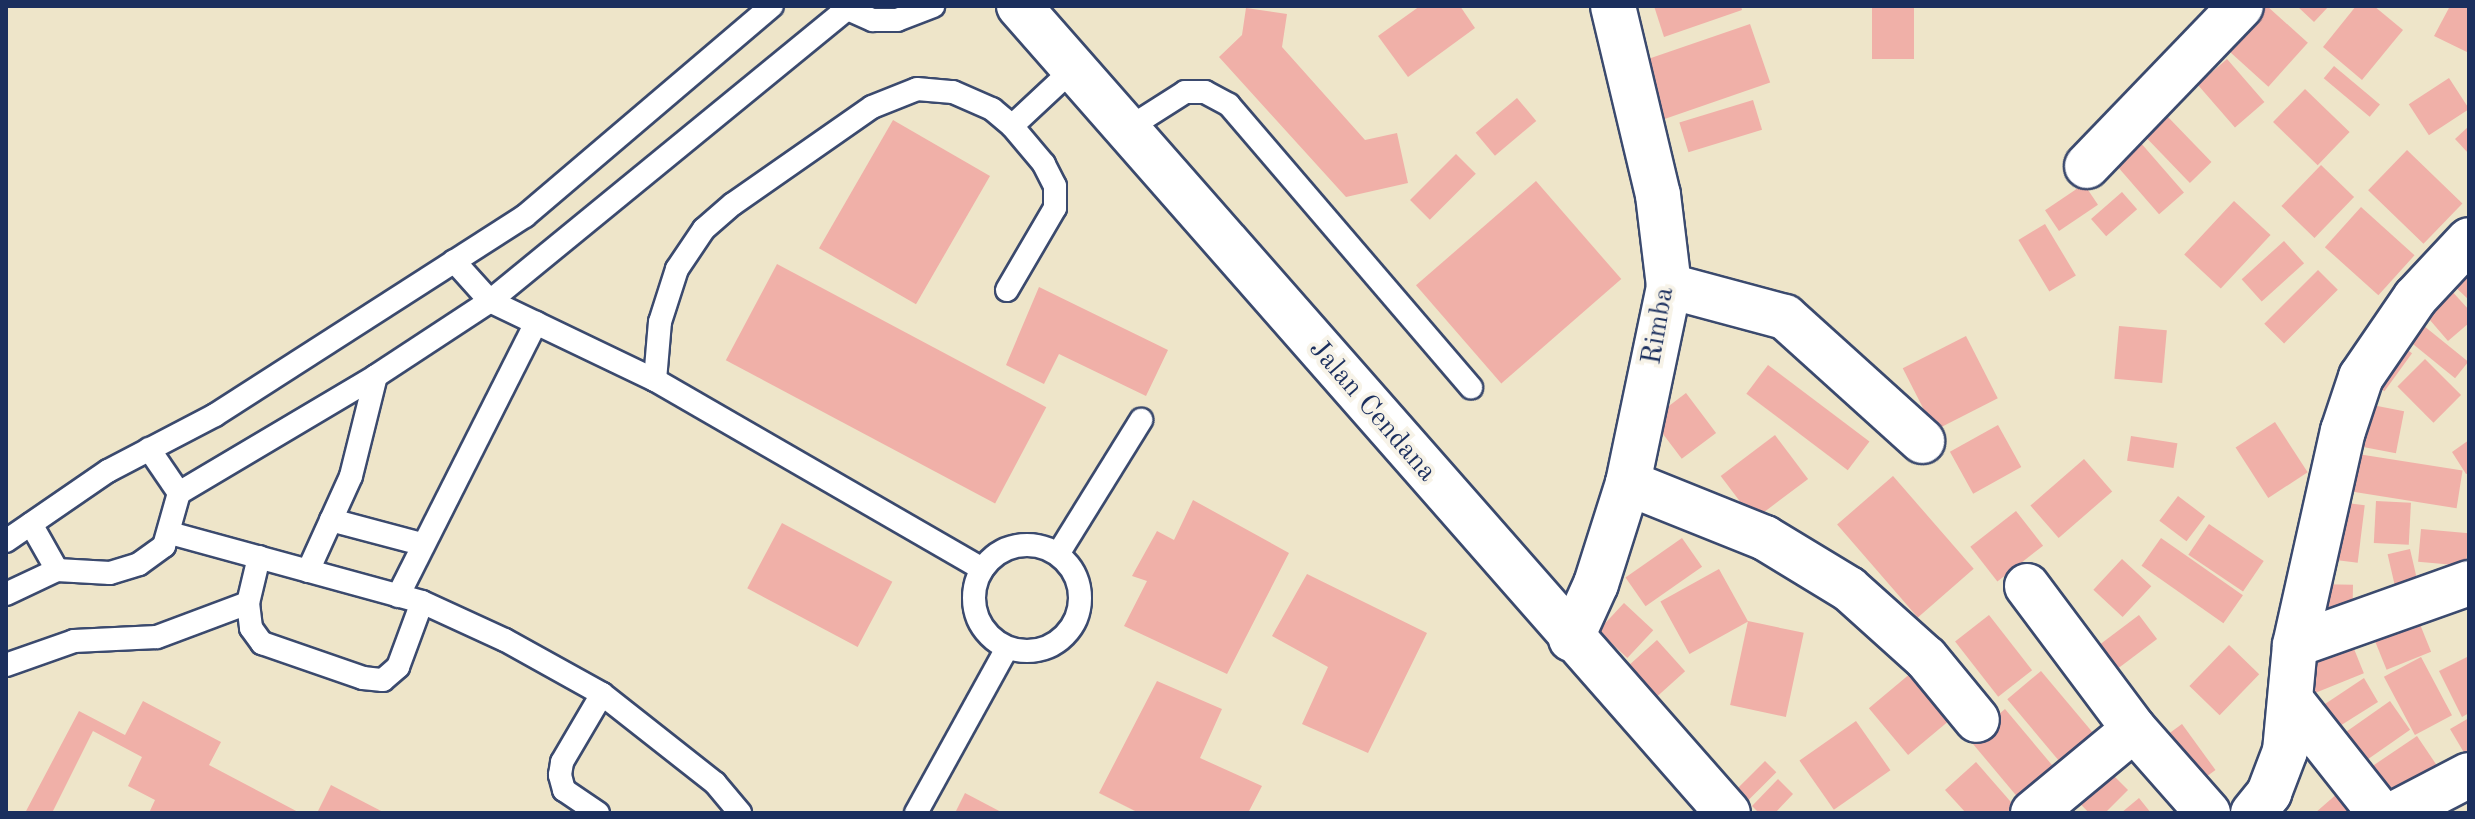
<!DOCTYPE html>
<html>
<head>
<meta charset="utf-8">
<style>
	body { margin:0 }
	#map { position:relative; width:2475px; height:819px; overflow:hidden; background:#eee5c9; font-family:"Old Standard TT",serif }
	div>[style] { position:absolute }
	.building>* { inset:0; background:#f0b0a8; transform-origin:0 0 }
	.roads { filter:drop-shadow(2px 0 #3b4a6e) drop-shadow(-2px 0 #3b4a6e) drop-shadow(0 2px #3b4a6e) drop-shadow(0 -2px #3b4a6e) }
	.lane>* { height:22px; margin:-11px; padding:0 11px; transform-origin:11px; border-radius:11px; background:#fff }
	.lane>.ring { margin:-11px; padding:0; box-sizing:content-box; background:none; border:22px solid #fff; border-radius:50% }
	.street>* { height:44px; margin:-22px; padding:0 22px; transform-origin:22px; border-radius:22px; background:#fff }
	.secondary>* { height:44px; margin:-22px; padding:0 22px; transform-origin:22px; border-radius:22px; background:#fff }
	span { translate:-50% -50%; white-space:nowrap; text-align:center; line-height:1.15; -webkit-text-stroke:8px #f7f3e8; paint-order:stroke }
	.street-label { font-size:28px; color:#1b2f5e }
	.frame { position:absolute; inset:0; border:8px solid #1b2f5e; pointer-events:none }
</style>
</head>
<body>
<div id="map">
	<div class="building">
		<div style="clip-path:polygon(1420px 6px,1460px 6px,1475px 28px,1408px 77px,1378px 36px)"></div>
		<div style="clip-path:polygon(1654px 6px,1741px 6px,1742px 10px,1664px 37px)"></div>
		<div style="left:1872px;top:6px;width:42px;height:53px"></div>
		<div style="left:2267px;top:6px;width:55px;height:59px;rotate:42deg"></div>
		<div style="clip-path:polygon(2297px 6px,2329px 6px,2314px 22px)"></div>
		<div style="clip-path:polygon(2356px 6px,2374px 6px,2403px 30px,2362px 80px,2323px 47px)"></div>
		<div style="clip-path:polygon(2450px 6px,2469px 6px,2469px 53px,2434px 36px)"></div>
		<div style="clip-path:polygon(1246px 8px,1287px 14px,1282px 47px,1365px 140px,1397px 133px,1408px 183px,1346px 197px,1219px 57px,1242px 35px)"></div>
		<div style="left:1750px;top:24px;width:62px;height:114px;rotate:71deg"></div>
		<div style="left:2227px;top:59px;width:57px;height:39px;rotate:49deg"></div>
		<div style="left:2334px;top:66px;width:60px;height:16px;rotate:40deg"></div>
		<div style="left:2449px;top:78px;width:37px;height:48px;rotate:57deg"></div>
		<div style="left:2305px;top:89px;width:62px;height:46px;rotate:44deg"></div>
		<div style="left:1517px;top:98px;width:30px;height:54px;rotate:50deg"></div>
		<div style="left:1753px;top:100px;width:31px;height:77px;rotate:73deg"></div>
		<div style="left:2167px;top:116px;width:64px;height:30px;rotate:46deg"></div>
		<div style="left:893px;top:120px;width:112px;height:148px;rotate:30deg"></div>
		<div style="clip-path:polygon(2469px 126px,2469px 154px,2455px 139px)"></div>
		<div style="left:2140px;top:142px;width:67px;height:33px;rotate:49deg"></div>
		<div style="left:2407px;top:150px;width:77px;height:56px;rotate:44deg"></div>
		<div style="left:1456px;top:154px;width:28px;height:65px;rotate:45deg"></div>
		<div style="left:2321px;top:165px;width:46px;height:57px;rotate:44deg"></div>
		<div style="left:1536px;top:181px;width:130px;height:159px;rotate:49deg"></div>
		<div style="left:2084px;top:184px;width:25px;height:47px;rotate:56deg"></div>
		<div style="left:2122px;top:192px;width:23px;height:41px;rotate:49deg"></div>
		<div style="left:2234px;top:201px;width:50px;height:73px;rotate:43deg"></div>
		<div style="left:2361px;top:207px;width:72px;height:54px;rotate:42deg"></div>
		<div style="left:2045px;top:224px;width:60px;height:31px;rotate:59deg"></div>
		<div style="left:2284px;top:241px;width:30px;height:57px;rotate:48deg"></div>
		<div style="clip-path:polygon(2469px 261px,2469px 300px,2450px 282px)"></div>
		<div style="left:777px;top:264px;width:305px;height:109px;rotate:28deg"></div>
		<div style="left:2318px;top:270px;width:28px;height:76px;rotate:45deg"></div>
		<div style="clip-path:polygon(1039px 287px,1168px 350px,1146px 396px,1059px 354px,1044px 384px,1006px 365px)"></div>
		<div style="clip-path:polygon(2450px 289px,2469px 310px,2469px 323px,2448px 341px,2423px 312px)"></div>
		<div style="left:2119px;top:326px;width:48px;height:53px;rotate:5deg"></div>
		<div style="left:2424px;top:326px;width:57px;height:21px;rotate:39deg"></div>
		<div style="left:1966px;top:336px;width:70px;height:71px;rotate:63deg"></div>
		<div style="left:2391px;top:338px;width:26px;height:47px;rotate:36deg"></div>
		<div style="left:2425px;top:359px;width:51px;height:39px;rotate:45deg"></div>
		<div style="left:1768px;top:365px;width:127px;height:36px;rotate:37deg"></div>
		<div style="left:1686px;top:393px;width:50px;height:43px;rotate:53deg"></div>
		<div style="left:2357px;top:402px;width:48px;height:43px;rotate:11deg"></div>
		<div style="left:2275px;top:422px;width:60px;height:47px;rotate:57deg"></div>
		<div style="left:1998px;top:425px;width:48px;height:55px;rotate:61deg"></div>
		<div style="left:1775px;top:435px;width:55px;height:68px;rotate:53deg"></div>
		<div style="left:2131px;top:436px;width:47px;height:25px;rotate:9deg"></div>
		<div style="clip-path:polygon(2469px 440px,2469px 473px,2466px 474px,2452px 452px)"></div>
		<div style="left:2345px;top:452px;width:119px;height:38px;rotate:9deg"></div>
		<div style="left:2084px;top:459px;width:43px;height:71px;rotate:49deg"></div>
		<div style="left:1893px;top:476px;width:123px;height:74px;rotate:49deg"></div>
		<div style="left:2178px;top:496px;width:34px;height:31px;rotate:37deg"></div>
		<div style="clip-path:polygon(1193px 500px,1289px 553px,1227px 674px,1124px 626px,1147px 581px,1132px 576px,1157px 531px,1174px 540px)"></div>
		<div style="left:2331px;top:501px;width:34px;height:58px;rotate:7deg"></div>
		<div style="left:2376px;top:501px;width:35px;height:42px;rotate:3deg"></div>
		<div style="left:2016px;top:511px;width:44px;height:58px;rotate:52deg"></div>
		<div style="left:782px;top:523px;width:125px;height:74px;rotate:28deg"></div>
		<div style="left:2209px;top:524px;width:66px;height:37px;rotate:34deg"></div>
		<div style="left:2421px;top:529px;width:48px;height:33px;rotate:5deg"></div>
		<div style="left:1682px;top:538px;width:35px;height:69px;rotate:55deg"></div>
		<div style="left:2161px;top:538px;width:100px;height:34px;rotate:35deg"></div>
		<div style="left:2410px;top:549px;width:40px;height:23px;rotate:77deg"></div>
		<div style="left:2122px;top:559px;width:40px;height:42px;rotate:43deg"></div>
		<div style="left:1719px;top:569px;width:60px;height:67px;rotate:61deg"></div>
		<div style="clip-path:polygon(1307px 574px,1427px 633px,1368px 753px,1302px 724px,1328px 667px,1272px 636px)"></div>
		<div style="left:2312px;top:584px;width:41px;height:25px;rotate:1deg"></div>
		<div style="left:1624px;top:603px;width:40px;height:38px;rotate:43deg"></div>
		<div style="left:2415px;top:612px;width:43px;height:48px;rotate:68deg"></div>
		<div style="left:1989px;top:615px;width:70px;height:43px;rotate:52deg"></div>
		<div style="left:2139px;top:615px;width:30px;height:64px;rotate:53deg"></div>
		<div style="left:1748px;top:621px;width:57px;height:86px;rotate:12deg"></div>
		<div style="left:2350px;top:639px;width:37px;height:58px;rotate:68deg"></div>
		<div style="left:1657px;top:640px;width:42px;height:46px;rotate:48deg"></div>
		<div style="left:2229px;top:645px;width:42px;height:57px;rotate:44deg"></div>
		<div style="clip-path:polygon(2469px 656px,2469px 713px,2462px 717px,2439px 671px)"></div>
		<div style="left:2421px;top:657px;width:66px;height:42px;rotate:62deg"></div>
		<div style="left:2041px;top:671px;width:85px;height:44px;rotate:50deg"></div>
		<div style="left:1911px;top:673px;width:61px;height:55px;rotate:50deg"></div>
		<div style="clip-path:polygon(2364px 678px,2378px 702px,2335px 729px,2316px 710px)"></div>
		<div style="clip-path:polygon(1157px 681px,1222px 709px,1200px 758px,1262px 786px,1248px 813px,1139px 813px,1099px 793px)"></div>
		<div style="clip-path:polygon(143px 701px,221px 742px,209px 765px,300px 813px,149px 813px,155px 800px,128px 786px,142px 757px,93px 731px,52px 813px,25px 813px,79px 711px,125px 735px)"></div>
		<div style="left:2390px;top:701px;width:35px;height:63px;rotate:55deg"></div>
		<div style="left:2005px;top:709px;width:77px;height:47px;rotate:50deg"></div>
		<div style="clip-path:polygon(2469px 718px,2469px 754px,2466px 756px,2450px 729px)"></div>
		<div style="left:1856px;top:721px;width:60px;height:69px;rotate:55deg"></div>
		<div style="left:2182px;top:724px;width:57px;height:22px;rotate:54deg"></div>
		<div style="left:2417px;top:736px;width:42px;height:57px;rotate:56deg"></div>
		<div style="left:1765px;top:761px;width:16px;height:40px;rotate:45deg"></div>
		<div style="clip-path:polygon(1976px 762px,2017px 809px,2012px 813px,1966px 813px,1945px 790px)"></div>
		<div style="clip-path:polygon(2102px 764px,2128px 790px,2105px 813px,2089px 813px,2072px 795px)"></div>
		<div style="clip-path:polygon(1778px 779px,1793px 794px,1775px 813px,1759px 813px,1752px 806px)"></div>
		<div style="clip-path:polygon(331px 785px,385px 813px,317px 813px)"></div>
		<div style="clip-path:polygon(965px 793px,1003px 813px,955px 813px)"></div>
		<div style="clip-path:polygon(2338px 793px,2354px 813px,2315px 813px)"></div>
		<div style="clip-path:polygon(2139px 798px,2151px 813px,2121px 813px)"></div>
	</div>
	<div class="roads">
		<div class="lane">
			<div style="left:841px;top:6px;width:35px;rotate:24deg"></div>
			<div style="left:873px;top:20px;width:24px"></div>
			<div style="left:897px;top:20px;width:39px;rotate:-21deg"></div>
			<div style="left:1127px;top:129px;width:69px;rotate:-32.5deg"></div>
			<div style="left:1185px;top:92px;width:20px"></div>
			<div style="left:1205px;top:92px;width:27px;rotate:28deg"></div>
			<div style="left:1229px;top:105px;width:372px;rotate:49.4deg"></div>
			<div style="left:454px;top:261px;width:54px;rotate:48deg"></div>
			<div style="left:490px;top:301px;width:183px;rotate:25.6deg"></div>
			<div style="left:655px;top:380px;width:378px;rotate:30deg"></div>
			<div style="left:1007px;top:290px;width:95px;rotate:-59.7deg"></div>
			<div style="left:1055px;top:208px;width:22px;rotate:-90deg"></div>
			<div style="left:1055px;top:186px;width:25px;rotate:-117deg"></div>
			<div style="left:1044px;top:164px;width:50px;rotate:-130.1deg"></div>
			<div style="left:655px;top:380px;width:58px;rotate:-85.1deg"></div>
			<div style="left:660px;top:322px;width:56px;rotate:-72.2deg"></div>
			<div style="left:677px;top:269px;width:48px;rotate:-56deg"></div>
			<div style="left:704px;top:229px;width:38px;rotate:-41deg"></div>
			<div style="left:733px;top:204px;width:169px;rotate:-34.9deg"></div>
			<div style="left:872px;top:107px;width:48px;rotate:-21.8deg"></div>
			<div style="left:917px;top:89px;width:36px;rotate:5deg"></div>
			<div style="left:953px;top:92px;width:43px;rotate:23.6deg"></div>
			<div style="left:992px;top:109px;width:26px;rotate:40deg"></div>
			<div style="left:1012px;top:126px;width:82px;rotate:-43deg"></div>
			<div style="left:149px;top:449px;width:53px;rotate:55.7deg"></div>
			<div style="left:331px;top:520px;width:94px;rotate:14.8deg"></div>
			<div style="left:31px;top:524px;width:53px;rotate:60.5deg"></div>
			<div style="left:170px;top:533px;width:261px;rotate:15.3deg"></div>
			<div style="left:422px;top:602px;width:91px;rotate:24.6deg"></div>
			<div style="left:505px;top:640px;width:111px;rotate:29.1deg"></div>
			<div style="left:602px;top:694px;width:144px;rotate:38.2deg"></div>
			<div style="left:715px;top:783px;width:39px;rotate:50deg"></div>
			<div style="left:6px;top:541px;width:124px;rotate:-34.5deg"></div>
			<div style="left:108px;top:471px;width:121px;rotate:-27.6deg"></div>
			<div style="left:215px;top:415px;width:368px;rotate:-32.7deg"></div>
			<div style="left:525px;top:216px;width:324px;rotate:-40.4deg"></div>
			<div class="ring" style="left:974px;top:545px;width:84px;height:84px"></div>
			<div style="left:1058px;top:554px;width:158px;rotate:-58.2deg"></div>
			<div style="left:259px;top:557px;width:47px;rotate:103.4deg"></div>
			<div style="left:248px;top:603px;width:25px;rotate:83deg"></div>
			<div style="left:251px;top:628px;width:19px;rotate:54deg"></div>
			<div style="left:262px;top:643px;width:107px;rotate:19.1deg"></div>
			<div style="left:363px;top:678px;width:20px;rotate:6deg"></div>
			<div style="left:383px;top:680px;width:20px;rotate:-41deg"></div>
			<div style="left:398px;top:667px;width:69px;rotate:-69.7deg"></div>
			<div style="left:308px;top:571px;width:104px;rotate:-65.6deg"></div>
			<div style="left:351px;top:476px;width:103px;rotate:-76deg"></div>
			<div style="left:6px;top:594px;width:56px;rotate:-25.2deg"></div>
			<div style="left:57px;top:570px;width:53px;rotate:3.2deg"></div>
			<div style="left:110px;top:573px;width:30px;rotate:-17deg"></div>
			<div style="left:139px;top:564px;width:31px;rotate:-36deg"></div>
			<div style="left:164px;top:546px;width:55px;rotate:-74.2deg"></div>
			<div style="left:179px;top:493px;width:229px;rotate:-30.7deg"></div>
			<div style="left:376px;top:376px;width:136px;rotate:-33.3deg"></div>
			<div style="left:490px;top:301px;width:460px;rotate:-39.3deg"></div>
			<div style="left:398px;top:596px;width:306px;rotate:-63.2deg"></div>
			<div style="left:6px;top:665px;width:72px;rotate:-19.4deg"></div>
			<div style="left:74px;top:641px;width:83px;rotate:-2.8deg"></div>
			<div style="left:157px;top:637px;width:97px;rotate:-20.5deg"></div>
			<div style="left:598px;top:813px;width:41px;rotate:-145.9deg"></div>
			<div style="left:564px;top:790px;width:16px;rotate:-105deg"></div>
			<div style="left:560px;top:775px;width:13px;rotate:-81deg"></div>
			<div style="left:562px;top:762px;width:79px;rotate:-59.5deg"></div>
			<div style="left:916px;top:813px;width:188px;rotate:-61.1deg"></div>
		</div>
		<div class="street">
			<div style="left:2087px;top:166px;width:222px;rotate:-46.1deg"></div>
			<div style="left:1669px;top:286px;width:120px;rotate:15deg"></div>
			<div style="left:1785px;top:317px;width:185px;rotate:42.1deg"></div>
			<div style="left:1628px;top:483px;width:148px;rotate:21.9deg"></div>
			<div style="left:1765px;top:538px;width:98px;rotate:31.3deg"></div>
			<div style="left:1849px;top:589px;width:103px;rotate:41.9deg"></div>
			<div style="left:1926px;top:658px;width:80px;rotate:50.6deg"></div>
			<div style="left:2027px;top:586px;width:179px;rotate:53.2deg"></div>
			<div style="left:2134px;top:729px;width:112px;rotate:48.6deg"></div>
			<div style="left:1571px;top:639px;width:60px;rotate:-65.6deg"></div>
			<div style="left:1596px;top:584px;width:106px;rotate:-72.4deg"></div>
			<div style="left:1628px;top:483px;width:201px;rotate:-78.2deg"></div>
			<div style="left:1669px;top:286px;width:92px;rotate:-96.9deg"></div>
			<div style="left:1658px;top:195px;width:194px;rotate:-103.4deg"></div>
			<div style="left:2295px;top:645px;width:185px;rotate:-19.6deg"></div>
			<div style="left:2293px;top:703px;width:140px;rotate:51.7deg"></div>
			<div style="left:2033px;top:813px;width:131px;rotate:-39.7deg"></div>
			<div style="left:2253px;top:813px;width:26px;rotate:-51deg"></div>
			<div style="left:2269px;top:793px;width:45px;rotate:-69.1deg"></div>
			<div style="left:2285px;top:751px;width:106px;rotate:-84.6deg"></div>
			<div style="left:2295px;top:645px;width:219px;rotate:-77.4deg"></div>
			<div style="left:2343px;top:431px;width:57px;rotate:-71.6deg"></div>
			<div style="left:2361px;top:377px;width:96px;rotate:-55.6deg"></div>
			<div style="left:2415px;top:298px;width:79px;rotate:-47deg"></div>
			<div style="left:2396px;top:813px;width:82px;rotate:-27.5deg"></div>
		</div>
		<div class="secondary">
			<div style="left:1019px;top:6px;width:1074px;rotate:48.7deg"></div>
		</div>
	</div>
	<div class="street-label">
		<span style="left:1659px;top:326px;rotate:-80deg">Rimba</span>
		<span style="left:1372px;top:411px;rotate:49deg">Jalan Cendana</span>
	</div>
	<div class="frame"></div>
</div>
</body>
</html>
